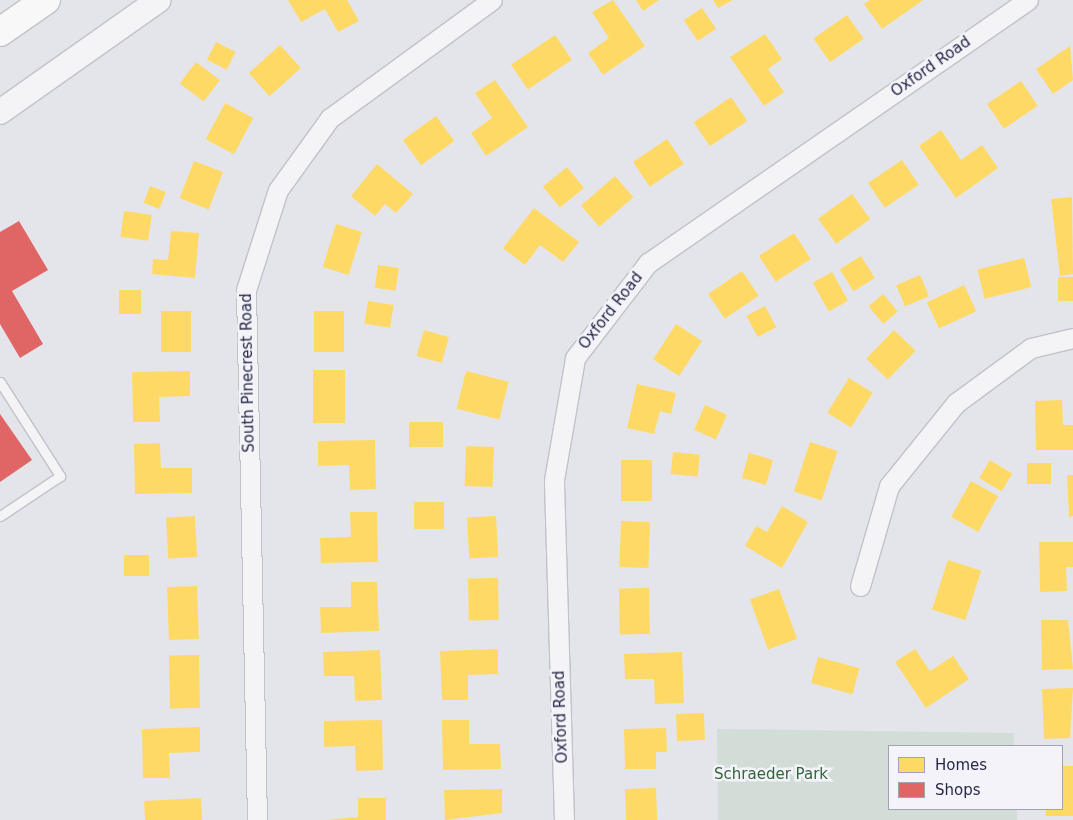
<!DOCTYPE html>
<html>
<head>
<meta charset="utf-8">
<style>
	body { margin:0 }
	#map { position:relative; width:1073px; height:820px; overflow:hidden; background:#e4e5ea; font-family:"DejaVu Sans",sans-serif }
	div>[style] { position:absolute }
	.green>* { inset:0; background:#d1ddd6 }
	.homes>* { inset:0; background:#ffd966; transform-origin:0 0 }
	.shops>* { inset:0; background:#e06666 }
	.roads { filter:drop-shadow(1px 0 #c1c2c8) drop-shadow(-1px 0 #c1c2c8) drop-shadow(0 1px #c1c2c8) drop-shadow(0 -1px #c1c2c8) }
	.service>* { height:9px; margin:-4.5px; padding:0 4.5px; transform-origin:4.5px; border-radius:4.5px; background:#f4f4f7 }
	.minor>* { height:19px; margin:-9.5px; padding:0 9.5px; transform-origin:9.5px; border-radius:9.5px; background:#f4f4f7 }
	.tertiary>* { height:24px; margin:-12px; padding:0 12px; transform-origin:12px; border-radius:12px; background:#f4f4f7 }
	.motorway>* { height:28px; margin:-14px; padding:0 14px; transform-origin:14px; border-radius:14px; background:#f8f8f8 }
	span { translate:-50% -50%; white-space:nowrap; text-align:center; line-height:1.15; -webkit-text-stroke:5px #f3f3f9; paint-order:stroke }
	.street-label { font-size:15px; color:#282847 }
	.park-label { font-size:15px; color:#34643c }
	.legend { position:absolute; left:888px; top:745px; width:175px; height:65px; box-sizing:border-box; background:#f3f3f9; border:1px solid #a2a2b2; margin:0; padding:6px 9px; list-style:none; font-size:15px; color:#282847 }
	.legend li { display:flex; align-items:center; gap:10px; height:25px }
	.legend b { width:25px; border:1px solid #a2a2b2 }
</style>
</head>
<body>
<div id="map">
	<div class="green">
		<div style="clip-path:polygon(717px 729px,1014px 733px,1014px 746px,889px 746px,889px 809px,1017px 809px,1017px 820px,718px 820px)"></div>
	</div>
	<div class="homes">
		<div style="clip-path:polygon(288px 0,347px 0,359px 21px,338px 32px,325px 9px,301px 22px)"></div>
		<div style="clip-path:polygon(613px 0,645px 46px,603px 75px,588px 53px,609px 38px,592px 12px)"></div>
		<div style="clip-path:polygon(636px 0,659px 0,643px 11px)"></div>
		<div style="clip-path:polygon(713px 0,733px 0,718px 8px)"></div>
		<div style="clip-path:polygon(870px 0,923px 0,882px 29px,864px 4px)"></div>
		<div style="left:702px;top:8px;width:25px;height:22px;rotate:56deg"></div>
		<div style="left:847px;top:15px;width:29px;height:41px;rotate:55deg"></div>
		<div style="clip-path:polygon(765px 34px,782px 59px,768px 69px,784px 92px,764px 106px,730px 57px)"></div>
		<div style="left:555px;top:35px;width:30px;height:53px;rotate:56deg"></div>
		<div style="left:216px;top:42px;width:22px;height:20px;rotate:27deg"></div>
		<div style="left:280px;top:45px;width:31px;height:42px;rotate:48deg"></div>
		<div style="clip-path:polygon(1070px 46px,1073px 80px,1053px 94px,1036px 69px)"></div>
		<div style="left:196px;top:62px;width:30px;height:27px;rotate:37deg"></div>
		<div style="clip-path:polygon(495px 80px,528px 127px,486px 156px,471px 133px,492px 118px,475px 93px)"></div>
		<div style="left:1021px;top:81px;width:30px;height:41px;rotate:56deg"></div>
		<div style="left:731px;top:97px;width:29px;height:45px;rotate:56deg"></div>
		<div style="left:225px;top:103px;width:32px;height:41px;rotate:28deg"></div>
		<div style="left:436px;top:116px;width:31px;height:41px;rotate:54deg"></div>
		<div style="clip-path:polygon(941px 130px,961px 160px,982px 145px,998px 168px,956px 198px,919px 146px)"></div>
		<div style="left:667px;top:139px;width:30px;height:41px;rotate:56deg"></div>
		<div style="left:902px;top:160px;width:30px;height:41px;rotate:56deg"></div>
		<div style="left:194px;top:161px;width:31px;height:40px;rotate:21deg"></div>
		<div style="clip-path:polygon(377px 164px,413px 194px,396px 213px,385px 204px,375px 216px,351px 196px)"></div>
		<div style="left:567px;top:167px;width:27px;height:31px;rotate:51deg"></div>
		<div style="left:615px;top:176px;width:28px;height:45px;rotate:49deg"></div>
		<div style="left:150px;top:186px;width:17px;height:18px;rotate:21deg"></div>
		<div style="left:852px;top:194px;width:31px;height:42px;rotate:54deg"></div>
		<div style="clip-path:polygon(1072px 197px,1073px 274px,1060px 276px,1051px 199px)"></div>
		<div style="clip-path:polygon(534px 208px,579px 242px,563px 262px,540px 245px,525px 265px,503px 248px)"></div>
		<div style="left:124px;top:211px;width:28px;height:26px;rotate:8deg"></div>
		<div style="left:336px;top:224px;width:27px;height:45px;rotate:17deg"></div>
		<div style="clip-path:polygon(171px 231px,199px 233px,195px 278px,152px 274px,153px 259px,168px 260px)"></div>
		<div style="left:794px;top:233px;width:31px;height:42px;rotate:57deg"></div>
		<div style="left:861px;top:256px;width:26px;height:25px;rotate:58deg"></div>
		<div style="left:1024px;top:258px;width:30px;height:48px;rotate:76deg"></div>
		<div style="left:378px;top:265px;width:21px;height:23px;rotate:8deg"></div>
		<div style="left:742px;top:271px;width:30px;height:41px;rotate:56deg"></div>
		<div style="left:832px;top:272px;width:33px;height:22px;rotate:61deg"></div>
		<div style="left:920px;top:275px;width:23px;height:26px;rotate:67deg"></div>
		<div style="left:1073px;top:277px;width:24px;height:15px;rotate:90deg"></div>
		<div style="left:964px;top:285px;width:29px;height:41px;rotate:65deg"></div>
		<div style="left:119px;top:290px;width:22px;height:24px"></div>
		<div style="left:883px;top:294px;width:23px;height:19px;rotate:50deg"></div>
		<div style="left:368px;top:301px;width:26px;height:23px;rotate:9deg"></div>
		<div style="left:765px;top:306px;width:24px;height:21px;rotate:62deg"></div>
		<div style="left:161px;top:311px;width:30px;height:41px"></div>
		<div style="left:314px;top:311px;width:30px;height:41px"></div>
		<div style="left:676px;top:324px;width:31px;height:42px;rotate:33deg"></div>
		<div style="left:424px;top:330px;width:26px;height:27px;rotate:16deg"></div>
		<div style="left:894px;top:330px;width:30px;height:40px;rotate:44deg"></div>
		<div style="left:313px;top:370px;width:32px;height:53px"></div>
		<div style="clip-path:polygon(190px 371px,190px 396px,159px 397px,160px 422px,133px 422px,132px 372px)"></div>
		<div style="left:466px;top:371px;width:44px;height:39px;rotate:14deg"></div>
		<div style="left:849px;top:378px;width:28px;height:41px;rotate:32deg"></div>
		<div style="clip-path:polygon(637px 384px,676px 393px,671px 414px,660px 411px,654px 434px,627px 428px)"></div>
		<div style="clip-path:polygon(1062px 400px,1063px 425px,1073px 425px,1073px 450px,1036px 450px,1035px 401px)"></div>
		<div style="left:705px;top:405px;width:24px;height:27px;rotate:24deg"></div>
		<div style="left:443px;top:422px;width:25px;height:34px;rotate:90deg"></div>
		<div style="clip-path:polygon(375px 440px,376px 489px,350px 490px,349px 465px,318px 466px,318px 441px)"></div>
		<div style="left:810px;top:442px;width:29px;height:52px;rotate:18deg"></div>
		<div style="clip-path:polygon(160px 443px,161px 468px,192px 468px,192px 493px,135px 494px,134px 444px)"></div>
		<div style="left:466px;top:446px;width:28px;height:40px;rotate:2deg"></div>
		<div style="left:673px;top:452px;width:27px;height:22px;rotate:6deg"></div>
		<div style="left:749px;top:453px;width:25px;height:26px;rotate:16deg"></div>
		<div style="left:621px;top:460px;width:31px;height:41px"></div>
		<div style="left:990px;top:460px;width:26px;height:21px;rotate:31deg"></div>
		<div style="left:1027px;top:463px;width:24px;height:21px"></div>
		<div style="clip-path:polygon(1067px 475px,1073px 475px,1073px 516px,1069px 517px)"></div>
		<div style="left:971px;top:481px;width:31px;height:41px;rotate:29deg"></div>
		<div style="left:414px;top:502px;width:30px;height:27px"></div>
		<div style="clip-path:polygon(782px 506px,808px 522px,782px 568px,745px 546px,756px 526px,767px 532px)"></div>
		<div style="clip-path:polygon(350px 512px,377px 512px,378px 562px,321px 563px,320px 538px,351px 537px)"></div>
		<div style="left:195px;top:516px;width:41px;height:29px;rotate:87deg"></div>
		<div style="left:496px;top:516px;width:41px;height:29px;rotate:87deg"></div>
		<div style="left:621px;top:521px;width:29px;height:46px;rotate:2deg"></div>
		<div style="clip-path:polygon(1039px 542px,1073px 542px,1073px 567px,1066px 567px,1067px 591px,1040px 592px)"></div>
		<div style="left:149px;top:555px;width:21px;height:25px;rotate:90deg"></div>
		<div style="left:948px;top:560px;width:35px;height:52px;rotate:18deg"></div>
		<div style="left:498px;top:578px;width:42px;height:30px;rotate:89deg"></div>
		<div style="clip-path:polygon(351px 582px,377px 582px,379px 631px,321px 633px,320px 607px,351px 607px)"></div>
		<div style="left:197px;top:586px;width:53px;height:30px;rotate:88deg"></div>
		<div style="left:649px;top:588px;width:46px;height:30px;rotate:89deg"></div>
		<div style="left:779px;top:589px;width:53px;height:31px;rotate:70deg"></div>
		<div style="clip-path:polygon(1041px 620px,1068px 620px,1073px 669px,1042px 670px)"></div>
		<div style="clip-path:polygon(498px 649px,498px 674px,468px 675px,468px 700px,442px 700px,440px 651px)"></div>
		<div style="clip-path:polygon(915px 649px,930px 671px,953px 656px,969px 679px,926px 708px,895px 662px)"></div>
		<div style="clip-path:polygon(380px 650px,382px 700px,355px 701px,354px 676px,324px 676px,323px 652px)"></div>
		<div style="clip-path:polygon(682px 652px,684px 703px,655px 704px,654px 679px,625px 679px,624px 654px)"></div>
		<div style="left:199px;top:655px;width:53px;height:30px;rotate:89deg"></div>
		<div style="left:818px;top:657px;width:43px;height:27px;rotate:15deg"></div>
		<div style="clip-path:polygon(1073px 688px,1070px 738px,1044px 739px,1042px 689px)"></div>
		<div style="left:704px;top:713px;width:27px;height:28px;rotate:88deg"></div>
		<div style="clip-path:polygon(382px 720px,383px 770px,356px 771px,355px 746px,324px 747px,324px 721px)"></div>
		<div style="clip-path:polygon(442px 720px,469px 720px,469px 744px,500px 744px,501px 769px,443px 770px)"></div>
		<div style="clip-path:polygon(200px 727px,200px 752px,169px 753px,170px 778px,143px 778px,142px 729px)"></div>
		<div style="clip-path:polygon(666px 728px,667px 752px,656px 752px,656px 769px,625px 769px,624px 729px)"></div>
		<div style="clip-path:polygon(1062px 766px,1073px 766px,1073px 816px,1046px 816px,1046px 809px,1062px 809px)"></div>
		<div style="left:656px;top:788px;width:32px;height:31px;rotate:88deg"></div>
		<div style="clip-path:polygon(502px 789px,502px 813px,445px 820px,444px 790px)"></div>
		<div style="left:201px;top:798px;width:22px;height:57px;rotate:87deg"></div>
		<div style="clip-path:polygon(358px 798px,386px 798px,386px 820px,327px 820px,358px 817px)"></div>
	</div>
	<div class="shops">
		<div style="clip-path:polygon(19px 221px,48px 270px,12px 291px,43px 344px,20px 358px,0 324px,0 232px)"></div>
		<div style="clip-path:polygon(0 414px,32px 460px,0 482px)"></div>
	</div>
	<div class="roads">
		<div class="service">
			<div style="left:0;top:382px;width:112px;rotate:57.4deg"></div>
			<div style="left:60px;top:476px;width:72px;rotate:146.3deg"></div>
		</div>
		<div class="minor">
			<div style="left:860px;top:586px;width:104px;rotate:-73.8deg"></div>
			<div style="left:889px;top:486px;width:107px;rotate:-51.1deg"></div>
			<div style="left:956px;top:403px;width:93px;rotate:-36.3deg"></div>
			<div style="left:1031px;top:348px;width:43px;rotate:-13.4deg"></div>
			<div style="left:257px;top:820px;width:530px;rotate:-91.19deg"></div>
			<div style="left:246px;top:290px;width:105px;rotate:-72.3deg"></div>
			<div style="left:278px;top:190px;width:89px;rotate:-54.2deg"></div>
			<div style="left:330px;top:118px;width:200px;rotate:-36.1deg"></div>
			<div style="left:564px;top:820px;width:340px;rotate:-91.7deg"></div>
			<div style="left:554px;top:480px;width:124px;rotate:-80.2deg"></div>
			<div style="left:575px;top:358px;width:120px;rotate:-52.5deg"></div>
			<div style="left:648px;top:263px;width:462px;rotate:-34.7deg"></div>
		</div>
		<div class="tertiary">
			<div style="left:0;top:112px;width:194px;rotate:-35.2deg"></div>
		</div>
		<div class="motorway">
			<div style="left:0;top:32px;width:56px;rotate:-34.8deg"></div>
		</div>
	</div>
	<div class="street-label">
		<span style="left:931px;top:67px;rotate:-35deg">Oxford Road</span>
		<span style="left:611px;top:311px;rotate:-52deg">Oxford Road</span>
		<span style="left:248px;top:373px;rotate:-91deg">South Pinecrest Road</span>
		<span style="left:561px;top:717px;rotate:-92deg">Oxford Road</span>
	</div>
	<div class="park-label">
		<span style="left:771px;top:775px">Schraeder Park</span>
	</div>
	<ul class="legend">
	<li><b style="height:14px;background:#ffd966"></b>Homes</li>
	<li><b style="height:14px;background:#e06666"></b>Shops</li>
	</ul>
</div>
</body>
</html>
